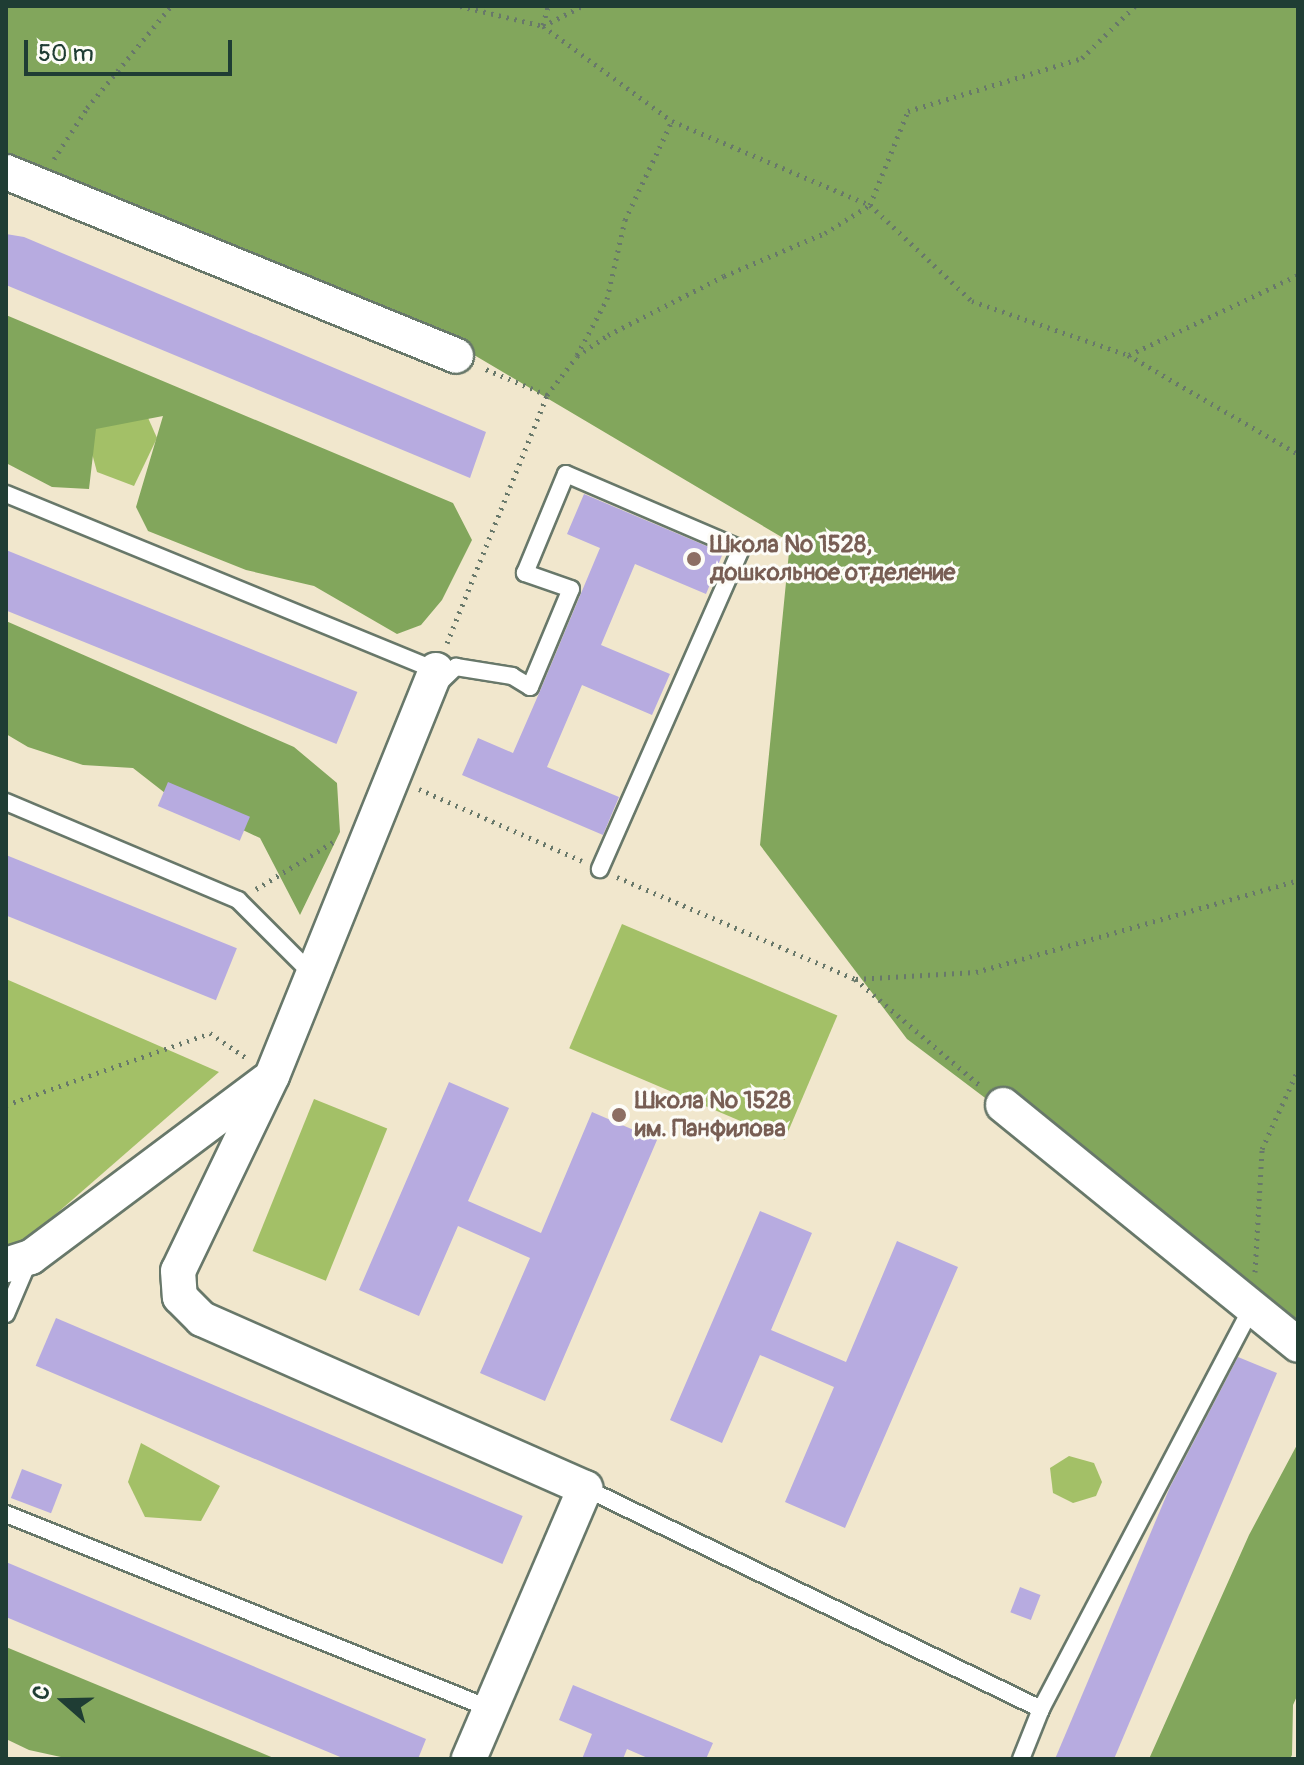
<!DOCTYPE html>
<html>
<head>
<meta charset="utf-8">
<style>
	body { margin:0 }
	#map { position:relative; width:1304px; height:1765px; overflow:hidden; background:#f1e7cd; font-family:Pangolin,sans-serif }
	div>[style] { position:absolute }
	.green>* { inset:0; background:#a3c067; transform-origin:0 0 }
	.forest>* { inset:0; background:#82a65c }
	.building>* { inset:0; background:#b7abe0; transform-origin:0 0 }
	.path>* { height:5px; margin-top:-2.5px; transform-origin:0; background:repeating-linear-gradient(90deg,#68786a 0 2px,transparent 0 8px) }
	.roads { filter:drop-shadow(2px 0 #68786a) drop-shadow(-2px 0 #68786a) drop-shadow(0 2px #68786a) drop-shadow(0 -2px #68786a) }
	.service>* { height:16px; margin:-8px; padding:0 8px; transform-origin:8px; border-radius:8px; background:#fff }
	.minor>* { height:34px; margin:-17px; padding:0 17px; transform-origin:17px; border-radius:17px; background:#fff }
	.dots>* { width:22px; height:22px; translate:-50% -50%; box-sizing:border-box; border:4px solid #fdfcf7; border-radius:50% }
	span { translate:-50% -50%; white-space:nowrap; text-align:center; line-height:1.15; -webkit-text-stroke:6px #fdfcf7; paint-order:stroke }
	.education-label { font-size:24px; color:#785e54; font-weight:700 }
	.left { translate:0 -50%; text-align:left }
	.frame { position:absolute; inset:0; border:8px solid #1f3d34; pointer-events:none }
	.north { position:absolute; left:24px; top:1661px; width:80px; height:80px; -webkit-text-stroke:6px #fdfcf7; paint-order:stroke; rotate:290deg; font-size:22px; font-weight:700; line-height:32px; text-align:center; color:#1f3d34 }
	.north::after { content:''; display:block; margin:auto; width:28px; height:36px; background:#1f3d34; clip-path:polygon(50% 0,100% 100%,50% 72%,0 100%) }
	.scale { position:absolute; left:24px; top:40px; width:208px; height:36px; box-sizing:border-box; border:4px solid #1f3d34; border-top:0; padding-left:10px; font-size:24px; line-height:28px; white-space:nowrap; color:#1f3d34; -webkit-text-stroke:6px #fdfcf7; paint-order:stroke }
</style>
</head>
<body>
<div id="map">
	<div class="green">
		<div style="clip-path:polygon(145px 411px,157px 438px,134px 486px,97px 472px,86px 431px)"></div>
		<div style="left:622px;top:924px;width:234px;height:135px;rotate:23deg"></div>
		<div style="clip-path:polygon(6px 979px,219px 1072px,25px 1241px,6px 1250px)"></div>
		<div style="left:314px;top:1099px;width:79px;height:164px;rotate:22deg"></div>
		<div style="clip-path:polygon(141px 1443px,220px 1486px,201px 1521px,145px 1517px,128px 1482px)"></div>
		<div style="clip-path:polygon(1069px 1456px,1094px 1463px,1102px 1482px,1096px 1496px,1073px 1503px,1053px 1493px,1050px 1468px)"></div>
	</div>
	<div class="forest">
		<div style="clip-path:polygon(6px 6px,1298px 6px,1298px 1334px,907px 1039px,760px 845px,790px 542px,437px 333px,6px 155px)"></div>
		<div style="clip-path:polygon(6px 315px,453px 503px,472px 540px,442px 600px,421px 625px,397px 634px,314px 586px,246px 570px,148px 531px,136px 507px,163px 416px,96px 429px,89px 489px,52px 487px,6px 463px)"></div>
		<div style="clip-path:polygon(6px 621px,294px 747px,337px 783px,340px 832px,300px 915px,260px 838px,228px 823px,197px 818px,133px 768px,83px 765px,28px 747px,6px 734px)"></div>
		<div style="clip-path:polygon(1298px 1443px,1298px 1694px,1293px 1705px,1292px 1755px,1290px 1759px,1149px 1759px,1249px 1535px)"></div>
		<div style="clip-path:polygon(6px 1647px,276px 1759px,70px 1759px,29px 1750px,6px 1739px)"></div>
	</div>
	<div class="building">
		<div style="clip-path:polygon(6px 234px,24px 237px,486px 432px,470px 478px,6px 285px)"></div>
		<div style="clip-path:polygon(584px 494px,723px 553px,706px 594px,635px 564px,601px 645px,670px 674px,652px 715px,582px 685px,547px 767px,619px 797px,603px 835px,462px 775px,478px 738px,513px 753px,540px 691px,600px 548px,567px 534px)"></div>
		<div style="left:6px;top:550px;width:379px;height:56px;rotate:22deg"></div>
		<div style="left:168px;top:782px;width:89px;height:26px;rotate:23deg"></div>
		<div style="left:6px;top:855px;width:249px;height:56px;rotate:22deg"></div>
		<div style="clip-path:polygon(449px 1082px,509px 1108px,468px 1201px,541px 1233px,592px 1112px,657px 1140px,545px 1401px,480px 1373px,530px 1258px,458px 1226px,419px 1316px,359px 1290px)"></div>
		<div style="clip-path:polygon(760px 1211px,812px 1233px,771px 1330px,846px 1362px,897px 1241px,958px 1267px,845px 1528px,785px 1502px,834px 1387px,760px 1355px,722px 1443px,670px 1420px)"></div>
		<div style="left:56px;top:1318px;width:507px;height:52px;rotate:23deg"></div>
		<div style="clip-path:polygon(1238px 1357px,1277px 1373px,1114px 1759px,1055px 1759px,1170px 1487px)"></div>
		<div style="left:22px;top:1469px;width:43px;height:31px;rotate:21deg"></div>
		<div style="clip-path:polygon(6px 1562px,426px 1739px,418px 1759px,345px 1759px,6px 1617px)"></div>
		<div style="left:1020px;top:1587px;width:22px;height:27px;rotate:21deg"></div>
		<div style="clip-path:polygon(573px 1685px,713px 1743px,706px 1759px,650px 1759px,627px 1749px,623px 1759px,582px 1759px,592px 1734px,559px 1720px)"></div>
	</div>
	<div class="path">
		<div style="left:460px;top:6px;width:85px;rotate:13.5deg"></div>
		<div style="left:543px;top:26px;width:160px;rotate:36.4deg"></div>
		<div style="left:672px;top:121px;width:215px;rotate:23deg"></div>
		<div style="left:870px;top:205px;width:140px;rotate:43.3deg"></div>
		<div style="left:972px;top:301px;width:165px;rotate:19.1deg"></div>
		<div style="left:1128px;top:355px;width:197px;rotate:30.2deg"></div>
		<div style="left:543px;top:25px;width:20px;rotate:-75deg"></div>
		<div style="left:543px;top:26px;width:44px;rotate:-27.1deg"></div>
		<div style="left:54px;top:159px;width:61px;rotate:-57.1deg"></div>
		<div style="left:87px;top:108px;width:132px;rotate:-50.5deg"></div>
		<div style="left:577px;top:355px;width:64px;rotate:-61.8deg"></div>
		<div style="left:607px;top:299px;width:81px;rotate:-77.2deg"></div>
		<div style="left:625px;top:220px;width:110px;rotate:-64.6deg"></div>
		<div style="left:1129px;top:355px;width:187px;rotate:-25.3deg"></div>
		<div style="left:547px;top:395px;width:49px;rotate:-52.4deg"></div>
		<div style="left:577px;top:356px;width:37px;rotate:-34deg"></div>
		<div style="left:608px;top:335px;width:130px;rotate:-27deg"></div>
		<div style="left:724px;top:276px;width:110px;rotate:-23.1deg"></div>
		<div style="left:825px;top:233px;width:53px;rotate:-31.9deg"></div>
		<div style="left:870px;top:205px;width:101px;rotate:-68deg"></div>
		<div style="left:908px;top:111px;width:182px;rotate:-16.9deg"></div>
		<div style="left:1082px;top:58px;width:74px;rotate:-44.5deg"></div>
		<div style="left:447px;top:643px;width:267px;rotate:-68deg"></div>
		<div style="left:547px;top:395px;width:69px;rotate:-157.1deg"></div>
		<div style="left:419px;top:789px;width:178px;rotate:23.8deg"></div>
		<div style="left:617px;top:877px;width:259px;rotate:23.2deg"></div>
		<div style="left:855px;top:979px;width:167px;rotate:40.4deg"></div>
		<div style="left:256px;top:889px;width:90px;rotate:-31.4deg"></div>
		<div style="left:856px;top:979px;width:120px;rotate:-3.3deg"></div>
		<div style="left:976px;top:972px;width:335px;rotate:-15.9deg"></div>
		<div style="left:6px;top:1105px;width:216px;rotate:-19.4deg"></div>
		<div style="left:210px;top:1033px;width:46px;rotate:34.4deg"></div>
		<div style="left:1255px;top:1272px;width:123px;rotate:-86.7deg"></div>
		<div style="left:1262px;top:1149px;width:87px;rotate:-65.5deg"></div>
	</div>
	<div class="roads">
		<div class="service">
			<div style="left:6px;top:494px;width:465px;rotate:22.3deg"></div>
			<div style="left:436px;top:686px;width:28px;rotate:-44deg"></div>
			<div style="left:456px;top:667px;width:57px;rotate:9.1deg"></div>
			<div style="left:512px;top:676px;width:21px;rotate:31deg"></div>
			<div style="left:530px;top:687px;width:106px;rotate:-67.3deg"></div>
			<div style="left:571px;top:589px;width:49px;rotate:-160.8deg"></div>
			<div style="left:525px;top:573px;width:107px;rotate:-67.5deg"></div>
			<div style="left:566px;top:474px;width:190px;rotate:23.2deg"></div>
			<div style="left:741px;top:549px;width:350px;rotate:113.8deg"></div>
			<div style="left:6px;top:802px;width:252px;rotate:22.9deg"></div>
			<div style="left:238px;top:900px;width:106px;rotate:45deg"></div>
			<div style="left:6px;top:1314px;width:61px;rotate:-66.8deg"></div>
			<div style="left:585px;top:1488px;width:507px;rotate:25.86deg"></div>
			<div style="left:6px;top:1514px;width:523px;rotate:21.9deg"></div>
			<div style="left:1021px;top:1759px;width:54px;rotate:-68.2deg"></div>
			<div style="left:1041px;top:1709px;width:456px;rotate:-62.3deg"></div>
		</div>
		<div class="minor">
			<div style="left:6px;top:172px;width:486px;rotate:22.2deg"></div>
			<div style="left:436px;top:670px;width:438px;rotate:112deg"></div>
			<div style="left:272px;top:1076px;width:216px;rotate:115.7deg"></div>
			<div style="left:178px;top:1271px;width:26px;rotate:86deg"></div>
			<div style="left:180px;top:1297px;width:31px;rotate:45deg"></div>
			<div style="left:202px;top:1319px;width:419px;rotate:23.8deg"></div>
			<div style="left:585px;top:1488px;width:295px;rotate:113.2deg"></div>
			<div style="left:1003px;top:1105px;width:380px;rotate:39.1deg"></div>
			<div style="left:6px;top:1265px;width:26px;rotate:-18deg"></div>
			<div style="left:31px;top:1257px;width:294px;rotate:-36.8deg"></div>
		</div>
	</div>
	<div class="dots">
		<div style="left:694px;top:559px;background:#8d6e63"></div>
		<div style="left:619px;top:1115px;background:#8d6e63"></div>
	</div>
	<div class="education-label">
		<span class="left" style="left:710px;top:559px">Школа № 1528,<br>дошкольное отделение</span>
		<span class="left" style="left:635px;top:1115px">Школа № 1528<br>им. Панфилова</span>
	</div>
	<div class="frame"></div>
	<div class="north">С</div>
	<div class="scale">50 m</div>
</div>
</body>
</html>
